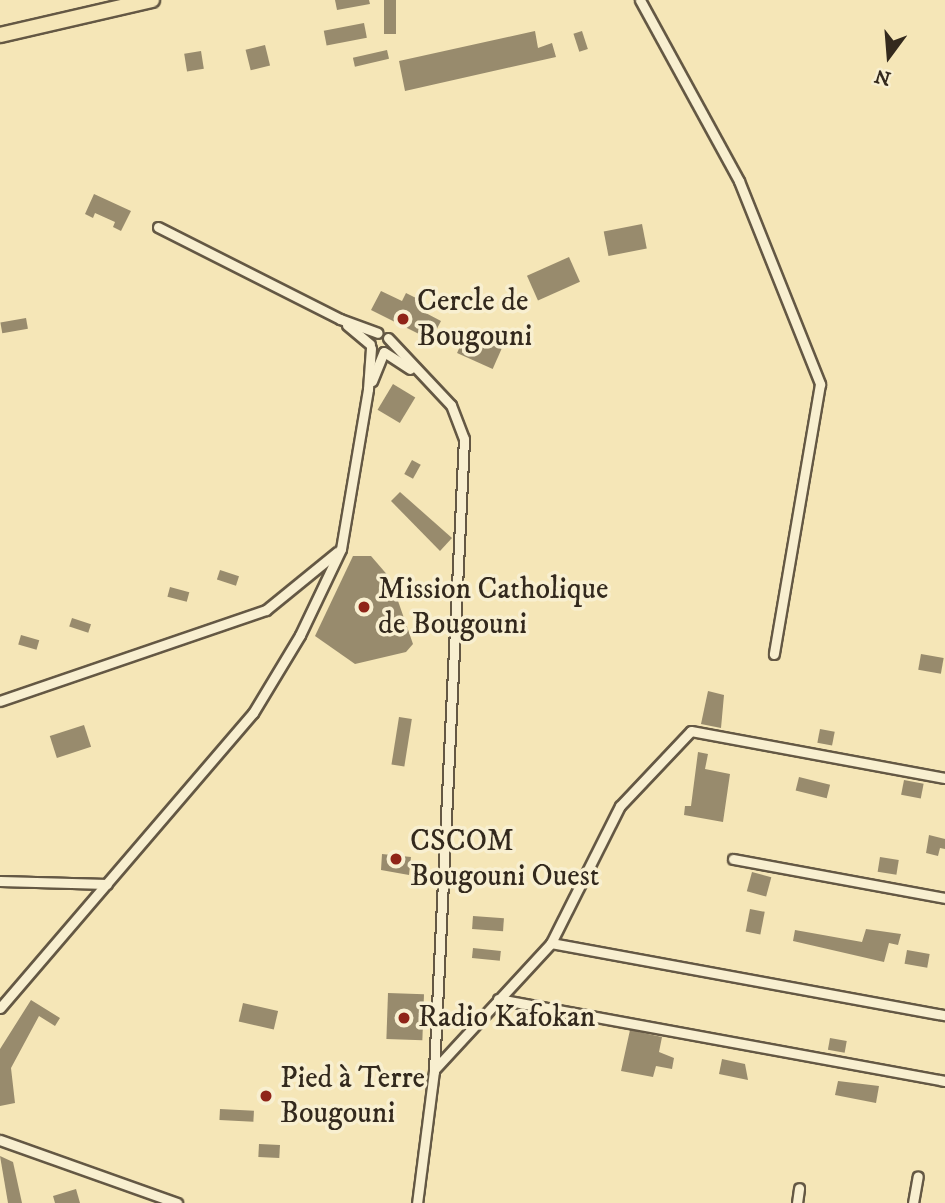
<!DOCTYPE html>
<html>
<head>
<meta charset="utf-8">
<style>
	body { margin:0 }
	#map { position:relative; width:945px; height:1203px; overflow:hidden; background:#f5e6b7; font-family:"IM FELL DW Pica",serif }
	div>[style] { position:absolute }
	.building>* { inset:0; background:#988b6d; transform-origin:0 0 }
	.roads { filter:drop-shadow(2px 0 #645844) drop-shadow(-2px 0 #645844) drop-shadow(0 2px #645844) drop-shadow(0 -2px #645844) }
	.minor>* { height:9px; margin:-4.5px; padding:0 4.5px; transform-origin:4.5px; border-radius:4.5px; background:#f8efd0 }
	.primary>* { height:14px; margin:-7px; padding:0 7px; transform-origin:7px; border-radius:7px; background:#f5e6b7 }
	.dots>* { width:19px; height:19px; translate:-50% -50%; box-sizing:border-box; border:4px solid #f8efd0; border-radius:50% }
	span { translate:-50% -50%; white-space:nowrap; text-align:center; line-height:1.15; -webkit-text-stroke:7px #f8efd0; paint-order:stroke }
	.poi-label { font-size:30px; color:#33291d }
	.left { translate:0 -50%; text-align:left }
	.north { position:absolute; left:854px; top:21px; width:70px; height:70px; -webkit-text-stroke:5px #f8efd0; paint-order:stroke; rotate:196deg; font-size:19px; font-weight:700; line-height:28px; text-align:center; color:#33291d }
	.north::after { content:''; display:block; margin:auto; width:24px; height:32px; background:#33291d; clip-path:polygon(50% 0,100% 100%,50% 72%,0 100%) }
</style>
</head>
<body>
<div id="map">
	<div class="building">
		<div style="clip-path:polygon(335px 0,369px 0,370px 4px,337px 10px)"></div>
		<div style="left:384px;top:0;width:12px;height:34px"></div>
		<div style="left:364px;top:23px;width:15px;height:41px;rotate:79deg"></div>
		<div style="clip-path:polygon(535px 31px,538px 48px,552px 43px,556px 57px,405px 91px,399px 61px)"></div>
		<div style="left:582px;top:31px;width:19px;height:9px;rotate:72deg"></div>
		<div style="left:265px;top:45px;width:21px;height:20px;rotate:76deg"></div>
		<div style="left:387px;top:50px;width:9px;height:35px;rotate:77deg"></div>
		<div style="left:201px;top:51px;width:18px;height:17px;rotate:81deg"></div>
		<div style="clip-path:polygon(94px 194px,131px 211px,121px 231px,113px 227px,115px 222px,95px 213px,93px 218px,85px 214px)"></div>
		<div style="left:642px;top:224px;width:25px;height:39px;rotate:79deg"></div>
		<div style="left:569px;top:257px;width:27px;height:46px;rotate:66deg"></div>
		<div style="clip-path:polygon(381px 291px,402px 301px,406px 293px,424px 302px,420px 310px,441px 321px,431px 340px,371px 310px)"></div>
		<div style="left:26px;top:318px;width:11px;height:26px;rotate:80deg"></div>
		<div style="left:466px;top:333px;width:39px;height:22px;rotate:24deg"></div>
		<div style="left:393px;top:384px;width:26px;height:30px;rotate:31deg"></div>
		<div style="left:412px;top:460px;width:10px;height:16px;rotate:29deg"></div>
		<div style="clip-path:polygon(400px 492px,452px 538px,440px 551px,391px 501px)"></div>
		<div style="clip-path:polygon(353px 556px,371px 556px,390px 578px,413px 644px,406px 652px,355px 664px,315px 636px)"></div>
		<div style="left:220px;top:570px;width:20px;height:10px;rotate:18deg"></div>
		<div style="left:170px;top:587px;width:20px;height:10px;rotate:15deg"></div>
		<div style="left:72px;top:618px;width:20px;height:9px;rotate:18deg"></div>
		<div style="left:21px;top:635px;width:19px;height:10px;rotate:16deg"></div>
		<div style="left:921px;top:654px;width:23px;height:16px;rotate:10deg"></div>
		<div style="clip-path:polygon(708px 691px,724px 695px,721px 728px,701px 724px)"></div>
		<div style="left:399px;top:717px;width:13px;height:48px;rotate:9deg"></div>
		<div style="left:84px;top:725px;width:23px;height:36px;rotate:72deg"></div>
		<div style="left:820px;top:729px;width:15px;height:14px;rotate:11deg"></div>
		<div style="clip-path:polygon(698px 752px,708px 754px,705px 769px,730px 774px,723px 822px,684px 815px,685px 806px,691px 806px)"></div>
		<div style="left:799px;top:777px;width:32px;height:14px;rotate:14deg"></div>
		<div style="left:904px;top:780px;width:20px;height:15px;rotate:11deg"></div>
		<div style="clip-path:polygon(929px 835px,945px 839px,945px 849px,940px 848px,938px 856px,926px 853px)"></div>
		<div style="clip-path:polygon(382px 854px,411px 857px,409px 875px,381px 870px)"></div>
		<div style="left:880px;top:857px;width:19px;height:15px;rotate:9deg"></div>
		<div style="left:752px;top:872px;width:20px;height:20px;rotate:15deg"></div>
		<div style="left:750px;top:909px;width:15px;height:23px;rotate:11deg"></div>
		<div style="left:473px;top:916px;width:31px;height:13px;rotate:4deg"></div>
		<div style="clip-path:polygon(866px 929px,901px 934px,898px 945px,889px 943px,884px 962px,793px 941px,795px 930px,862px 942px)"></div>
		<div style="left:473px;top:948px;width:28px;height:10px;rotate:6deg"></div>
		<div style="left:907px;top:950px;width:23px;height:14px;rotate:10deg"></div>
		<div style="left:388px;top:993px;width:36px;height:46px;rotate:2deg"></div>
		<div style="clip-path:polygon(31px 1000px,60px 1018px,55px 1026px,39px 1016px,11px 1068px,15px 1103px,0 1106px,0 1049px)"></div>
		<div style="left:243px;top:1003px;width:36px;height:19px;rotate:13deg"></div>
		<div style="clip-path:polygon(630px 1030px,662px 1037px,659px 1052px,674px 1058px,672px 1069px,656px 1066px,653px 1077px,621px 1071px)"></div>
		<div style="left:830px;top:1038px;width:17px;height:12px;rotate:10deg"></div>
		<div style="clip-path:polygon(722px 1059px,745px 1064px,748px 1080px,719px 1074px)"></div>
		<div style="clip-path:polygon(838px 1081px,879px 1086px,876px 1103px,835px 1095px)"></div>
		<div style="left:220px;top:1109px;width:34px;height:11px;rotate:3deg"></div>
		<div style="left:259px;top:1144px;width:21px;height:13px;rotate:3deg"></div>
		<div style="clip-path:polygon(0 1156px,13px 1162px,22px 1203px,8px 1203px)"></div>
		<div style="clip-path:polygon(76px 1189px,80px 1203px,55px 1203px,53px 1196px)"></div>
	</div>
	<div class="roads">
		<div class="minor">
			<div style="left:640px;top:0;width:206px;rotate:61.3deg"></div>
			<div style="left:739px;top:181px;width:219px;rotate:68.2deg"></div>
			<div style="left:820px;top:384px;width:274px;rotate:99.7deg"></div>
			<div style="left:158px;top:227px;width:204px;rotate:26.8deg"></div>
			<div style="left:340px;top:319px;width:40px;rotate:20.2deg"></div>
			<div style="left:347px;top:325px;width:30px;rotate:40deg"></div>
			<div style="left:388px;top:338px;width:92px;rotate:46.8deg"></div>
			<div style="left:451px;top:405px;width:36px;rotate:69deg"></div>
			<div style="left:464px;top:439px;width:633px;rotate:92.72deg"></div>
			<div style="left:434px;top:1071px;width:133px;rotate:97.3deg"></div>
			<div style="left:372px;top:381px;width:31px;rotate:-68deg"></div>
			<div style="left:384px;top:352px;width:31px;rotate:33deg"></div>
			<div style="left:0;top:701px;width:281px;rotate:-18.9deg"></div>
			<div style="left:266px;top:610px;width:92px;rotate:-39.2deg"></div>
			<div style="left:733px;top:859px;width:216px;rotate:10.4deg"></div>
			<div style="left:0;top:881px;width:107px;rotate:1.6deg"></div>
			<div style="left:551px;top:943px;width:401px;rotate:10.4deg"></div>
			<div style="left:498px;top:999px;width:454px;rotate:10.4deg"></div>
			<div style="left:0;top:1008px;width:389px;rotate:-49.4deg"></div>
			<div style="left:253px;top:713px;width:91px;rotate:-58.9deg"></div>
			<div style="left:300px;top:635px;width:95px;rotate:-64.5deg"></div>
			<div style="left:341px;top:549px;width:162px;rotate:-80.4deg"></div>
			<div style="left:368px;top:389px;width:41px;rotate:-85.8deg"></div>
			<div style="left:434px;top:1070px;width:173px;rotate:-47.3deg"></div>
			<div style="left:551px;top:943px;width:153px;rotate:-63.3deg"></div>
			<div style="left:620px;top:806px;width:103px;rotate:-46.6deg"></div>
			<div style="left:691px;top:731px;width:258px;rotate:10.5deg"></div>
			<div style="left:0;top:1140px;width:188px;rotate:19.6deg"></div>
			<div style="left:797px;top:1203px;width:15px;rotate:-82deg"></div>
			<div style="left:913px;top:1203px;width:27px;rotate:-80deg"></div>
		</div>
		<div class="primary">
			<div style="left:0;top:35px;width:156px;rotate:-13deg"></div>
		</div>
	</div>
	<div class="dots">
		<div style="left:403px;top:319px;background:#8f2418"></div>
		<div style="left:364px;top:607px;background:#8f2418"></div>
		<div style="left:396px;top:859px;background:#8f2418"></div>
		<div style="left:404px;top:1018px;background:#8f2418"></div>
		<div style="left:266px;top:1096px;background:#8f2418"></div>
	</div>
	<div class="poi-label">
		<span class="left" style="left:417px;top:319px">Cercle de<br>Bougouni</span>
		<span class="left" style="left:378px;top:607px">Mission Catholique<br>de Bougouni</span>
		<span class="left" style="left:410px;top:859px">CSCOM<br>Bougouni Ouest</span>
		<span class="left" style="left:418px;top:1018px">Radio Kafokan</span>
		<span class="left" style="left:280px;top:1096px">Pied à Terre<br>Bougouni</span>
	</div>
	<div class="north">N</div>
</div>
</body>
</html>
